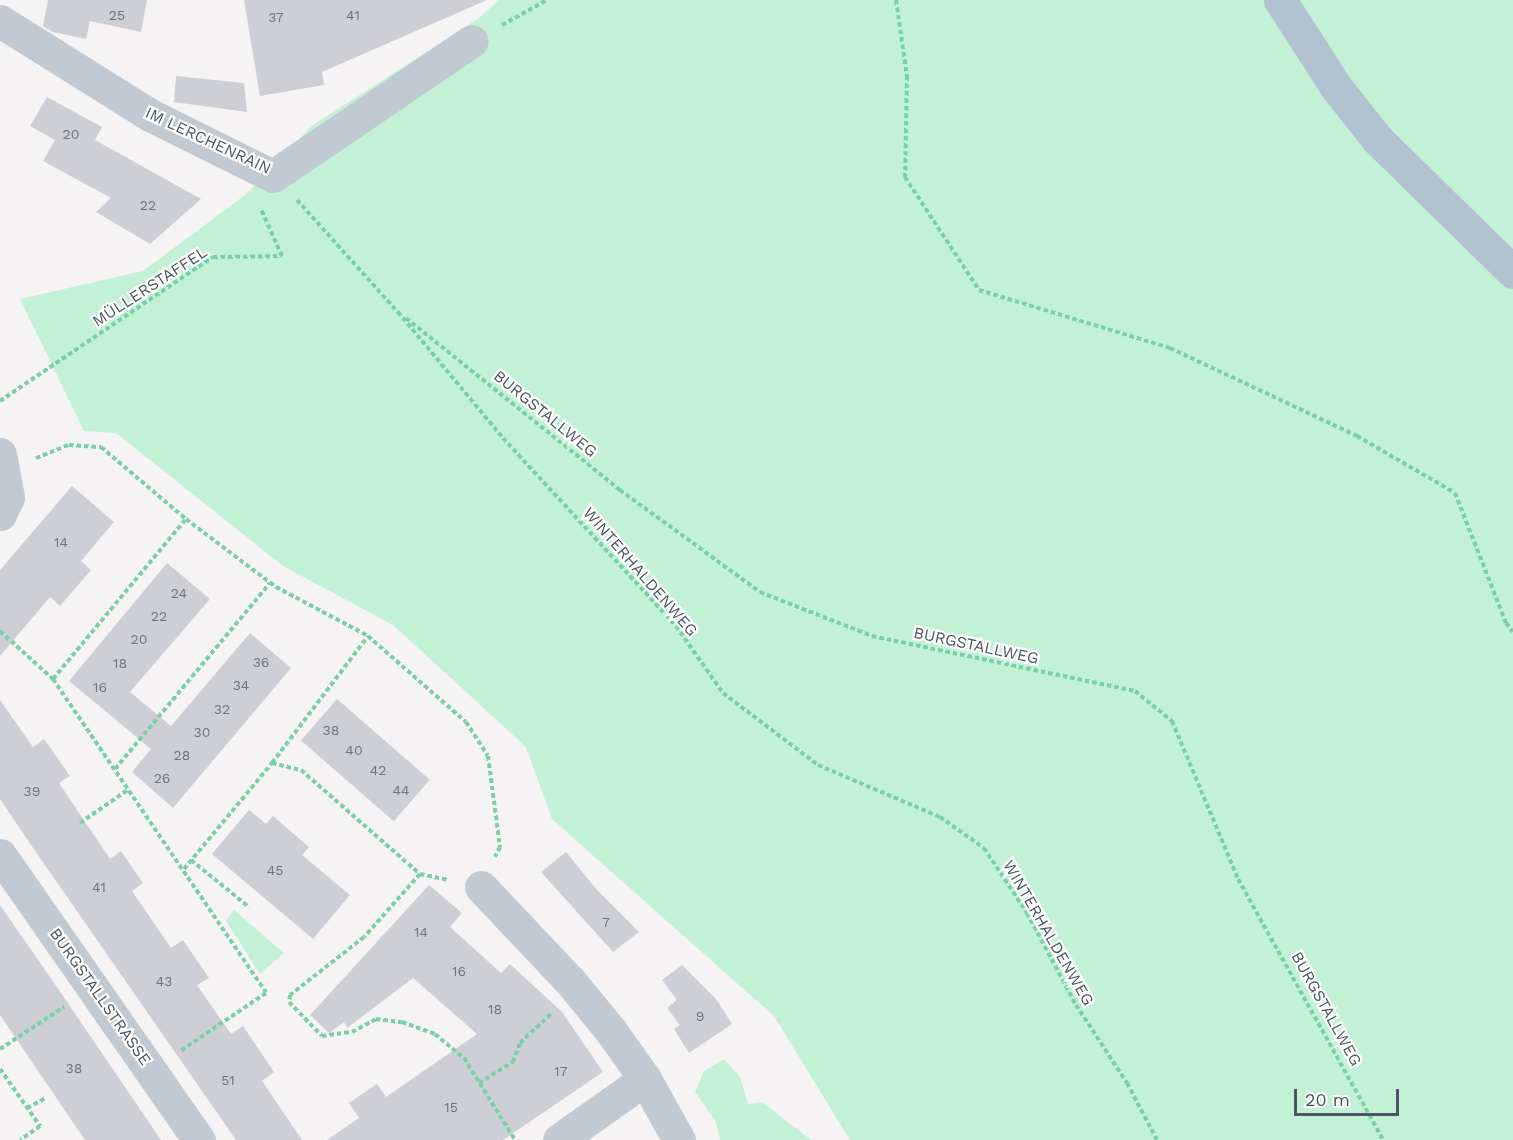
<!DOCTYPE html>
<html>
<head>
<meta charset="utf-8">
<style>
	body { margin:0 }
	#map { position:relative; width:1513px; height:1140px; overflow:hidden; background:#f5f3f3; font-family:"Work Sans",sans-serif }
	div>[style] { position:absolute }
	.green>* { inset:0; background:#c3f1d5 }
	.building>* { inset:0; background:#cdcfd5; transform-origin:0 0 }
	.path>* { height:4px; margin-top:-2px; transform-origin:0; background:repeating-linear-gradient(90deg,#7ad0a6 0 4.5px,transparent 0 7.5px) }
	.minor>* { height:33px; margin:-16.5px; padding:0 16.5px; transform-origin:16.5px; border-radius:16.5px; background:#c1cad2 }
	.major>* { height:33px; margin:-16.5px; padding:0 16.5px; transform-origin:16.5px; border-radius:16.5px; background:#b3c2d1 }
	span { translate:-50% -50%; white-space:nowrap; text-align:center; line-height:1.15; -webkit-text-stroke:4.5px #fff; paint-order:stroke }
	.number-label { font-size:14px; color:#6b747e }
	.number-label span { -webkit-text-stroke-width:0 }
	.street-label { font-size:16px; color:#4a5661 }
	.scale { position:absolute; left:1294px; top:1089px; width:105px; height:27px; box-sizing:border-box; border:3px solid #4a5661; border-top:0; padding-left:8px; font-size:18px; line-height:21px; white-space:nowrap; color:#4a5661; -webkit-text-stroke:4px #fff; paint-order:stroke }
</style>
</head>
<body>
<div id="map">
	<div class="green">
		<div style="clip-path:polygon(499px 0,1513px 0,1513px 1140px,850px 1140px,774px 1016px,552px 819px,526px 747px,393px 625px,283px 566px,116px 433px,84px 431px,20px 299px,143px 271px,245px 195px,313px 125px,479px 18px)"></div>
		<div style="clip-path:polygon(234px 910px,284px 953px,260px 974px,226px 921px)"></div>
		<div style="clip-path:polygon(724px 1059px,740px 1077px,748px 1104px,762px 1102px,811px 1140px,720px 1140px,716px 1122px,695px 1092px,704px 1071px)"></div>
	</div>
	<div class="building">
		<div style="clip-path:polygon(48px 0,147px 0,141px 32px,90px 21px,86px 39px,53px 32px,43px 26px)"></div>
		<div style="clip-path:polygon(244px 0,487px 0,322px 72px,324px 85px,260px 96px)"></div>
		<div style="clip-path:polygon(176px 76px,244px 83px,247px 112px,174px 102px)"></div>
		<div style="clip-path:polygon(47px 97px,102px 127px,95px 140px,201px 199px,150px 244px,96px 212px,111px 198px,43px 161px,55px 140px,30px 126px)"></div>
		<div style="clip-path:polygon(72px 486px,114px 522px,81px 561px,91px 570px,60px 606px,50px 597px,0 656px,0 570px)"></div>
		<div style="clip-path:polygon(167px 563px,210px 599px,130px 692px,171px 726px,250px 633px,291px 668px,173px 808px,132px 772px,151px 749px,69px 681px)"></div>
		<div style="left:337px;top:699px;width:123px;height:55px;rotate:41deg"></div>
		<div style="clip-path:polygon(0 700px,33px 747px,44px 739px,70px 776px,59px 783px,110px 859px,121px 851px,143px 883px,132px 891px,171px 948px,183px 940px,209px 978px,197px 985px,231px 1034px,243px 1026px,274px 1072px,262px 1081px,302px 1140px,236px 1140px,31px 845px,0 799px)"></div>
		<div style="clip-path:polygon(249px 810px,266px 824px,273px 816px,309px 847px,302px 855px,350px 895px,313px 939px,212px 854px)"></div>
		<div style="clip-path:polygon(566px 852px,597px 890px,639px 932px,613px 952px,541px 872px)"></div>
		<div style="clip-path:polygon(429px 885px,462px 913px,450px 927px,501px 973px,510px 964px,562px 1012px,603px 1072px,503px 1140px,327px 1140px,359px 1118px,349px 1103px,377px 1084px,386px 1097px,477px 1034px,413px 978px,347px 1028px,344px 1022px,329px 1033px,310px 1015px)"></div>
		<div style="clip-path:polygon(0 905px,61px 993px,161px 1140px,85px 1140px,0 1015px)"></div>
		<div style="clip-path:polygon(682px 965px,716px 999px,732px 1024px,689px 1053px,674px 1029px,680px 1025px,667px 1008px,677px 1000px,662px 980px)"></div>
	</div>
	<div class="path">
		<div style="left:896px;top:0;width:77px;rotate:81.8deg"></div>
		<div style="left:907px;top:76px;width:101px;rotate:91.1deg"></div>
		<div style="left:905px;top:177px;width:135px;rotate:56.8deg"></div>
		<div style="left:979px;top:290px;width:200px;rotate:16.9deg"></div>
		<div style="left:1170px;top:348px;width:207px;rotate:25.2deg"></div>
		<div style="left:1357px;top:436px;width:113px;rotate:30.2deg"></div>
		<div style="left:1455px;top:493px;width:140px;rotate:68.6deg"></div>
		<div style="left:1506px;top:623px;width:11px;rotate:52deg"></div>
		<div style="left:502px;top:25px;width:51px;rotate:-29.1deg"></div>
		<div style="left:297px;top:200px;width:151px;rotate:48deg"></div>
		<div style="left:398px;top:312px;width:164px;rotate:50.2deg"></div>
		<div style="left:503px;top:438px;width:255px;rotate:47.4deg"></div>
		<div style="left:676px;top:626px;width:82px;rotate:55deg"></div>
		<div style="left:723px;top:693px;width:119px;rotate:37.2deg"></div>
		<div style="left:818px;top:765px;width:133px;rotate:23.1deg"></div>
		<div style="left:940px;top:817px;width:54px;rotate:35.2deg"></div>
		<div style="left:984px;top:848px;width:78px;rotate:56.5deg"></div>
		<div style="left:1027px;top:913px;width:104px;rotate:62deg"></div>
		<div style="left:1076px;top:1005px;width:93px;rotate:56.8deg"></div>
		<div style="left:1127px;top:1083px;width:64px;rotate:62.2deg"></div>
		<div style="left:406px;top:318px;width:275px;rotate:38.8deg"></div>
		<div style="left:620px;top:490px;width:173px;rotate:36.1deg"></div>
		<div style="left:760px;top:592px;width:120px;rotate:21.4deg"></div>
		<div style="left:872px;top:636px;width:269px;rotate:11.8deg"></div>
		<div style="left:1135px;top:691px;width:48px;rotate:39deg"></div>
		<div style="left:1172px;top:721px;width:171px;rotate:67.3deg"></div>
		<div style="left:1238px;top:879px;width:299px;rotate:60.9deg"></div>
		<div style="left:0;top:401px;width:257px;rotate:-34.1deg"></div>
		<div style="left:213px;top:257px;width:69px;rotate:-0.8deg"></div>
		<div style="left:282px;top:256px;width:51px;rotate:-114.1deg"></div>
		<div style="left:36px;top:458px;width:35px;rotate:-22deg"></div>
		<div style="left:69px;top:445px;width:32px;rotate:4deg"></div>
		<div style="left:101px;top:447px;width:111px;rotate:40.3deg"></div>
		<div style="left:186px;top:519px;width:113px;rotate:37.1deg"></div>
		<div style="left:276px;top:587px;width:104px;rotate:28deg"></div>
		<div style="left:368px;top:636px;width:130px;rotate:41.3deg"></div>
		<div style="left:466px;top:722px;width:40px;rotate:57.1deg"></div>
		<div style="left:488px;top:756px;width:92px;rotate:82.5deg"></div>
		<div style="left:500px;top:847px;width:11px;rotate:117deg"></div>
		<div style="left:0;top:631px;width:72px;rotate:42.2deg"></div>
		<div style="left:53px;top:679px;width:379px;rotate:55.8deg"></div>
		<div style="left:266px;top:993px;width:105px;rotate:145.9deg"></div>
		<div style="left:53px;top:679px;width:208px;rotate:-50.3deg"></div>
		<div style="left:272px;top:763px;width:30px;rotate:14deg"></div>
		<div style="left:301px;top:770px;width:158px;rotate:41.2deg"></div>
		<div style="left:420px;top:874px;width:29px;rotate:12deg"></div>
		<div style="left:115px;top:769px;width:242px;rotate:-50.2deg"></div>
		<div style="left:80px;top:823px;width:60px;rotate:-34.8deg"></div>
		<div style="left:191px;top:860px;width:75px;rotate:39deg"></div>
		<div style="left:184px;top:869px;width:138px;rotate:-50.3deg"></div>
		<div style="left:272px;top:763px;width:159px;rotate:-52.9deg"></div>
		<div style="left:420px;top:874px;width:84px;rotate:131.6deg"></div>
		<div style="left:364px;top:937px;width:94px;rotate:141.9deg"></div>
		<div style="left:290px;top:995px;width:7px;rotate:98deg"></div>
		<div style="left:289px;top:1002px;width:47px;rotate:45.9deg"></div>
		<div style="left:322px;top:1036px;width:30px;rotate:-8deg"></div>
		<div style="left:352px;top:1032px;width:27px;rotate:-28deg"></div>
		<div style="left:376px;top:1019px;width:26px;rotate:7deg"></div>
		<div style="left:402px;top:1022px;width:35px;rotate:20deg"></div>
		<div style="left:435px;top:1034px;width:38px;rotate:40deg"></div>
		<div style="left:464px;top:1058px;width:97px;rotate:58.1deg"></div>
		<div style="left:0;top:1049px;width:77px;rotate:-33.3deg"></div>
		<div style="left:0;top:1069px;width:70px;rotate:54.9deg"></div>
		<div style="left:40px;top:1126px;width:24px;rotate:145deg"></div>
		<div style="left:479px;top:1083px;width:40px;rotate:-32deg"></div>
		<div style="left:513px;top:1062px;width:20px;rotate:-70deg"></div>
		<div style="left:520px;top:1043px;width:44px;rotate:-43.2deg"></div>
		<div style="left:27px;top:1108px;width:21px;rotate:-28deg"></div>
	</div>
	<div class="minor">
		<div style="left:0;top:21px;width:177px;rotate:32.1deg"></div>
		<div style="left:150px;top:115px;width:137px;rotate:26.4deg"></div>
		<div style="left:273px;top:176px;width:240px;rotate:-34.2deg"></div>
		<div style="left:0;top:454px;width:44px;rotate:79.5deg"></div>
		<div style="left:8px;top:497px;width:19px;rotate:115deg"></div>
		<div style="left:0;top:855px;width:348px;rotate:55.1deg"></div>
		<div style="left:481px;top:887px;width:129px;rotate:46.6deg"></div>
		<div style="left:570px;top:981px;width:65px;rotate:50.6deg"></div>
		<div style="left:611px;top:1031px;width:59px;rotate:54.7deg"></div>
		<div style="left:645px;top:1079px;width:70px;rotate:60.9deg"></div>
		<div style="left:559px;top:1140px;width:105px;rotate:-35.3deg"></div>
	</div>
	<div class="major">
		<div style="left:1280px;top:0;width:103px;rotate:57.2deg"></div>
		<div style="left:1336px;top:87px;width:66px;rotate:51.7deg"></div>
		<div style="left:1377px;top:139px;width:190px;rotate:44.4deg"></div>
	</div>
	<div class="number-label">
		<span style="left:117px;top:15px">25</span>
		<span style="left:353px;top:15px">41</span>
		<span style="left:276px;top:17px">37</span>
		<span style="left:71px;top:134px">20</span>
		<span style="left:148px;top:205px">22</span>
		<span style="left:61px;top:542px">14</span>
		<span style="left:179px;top:593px">24</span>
		<span style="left:159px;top:616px">22</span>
		<span style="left:139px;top:639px">20</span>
		<span style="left:261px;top:662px">36</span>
		<span style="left:120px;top:663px">18</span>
		<span style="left:241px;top:685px">34</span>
		<span style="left:100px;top:687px">16</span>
		<span style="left:222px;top:709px">32</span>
		<span style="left:331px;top:730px">38</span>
		<span style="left:202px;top:732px">30</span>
		<span style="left:354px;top:750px">40</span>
		<span style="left:182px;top:755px">28</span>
		<span style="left:378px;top:770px">42</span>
		<span style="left:162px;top:778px">26</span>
		<span style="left:401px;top:790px">44</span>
		<span style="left:32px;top:791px">39</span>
		<span style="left:275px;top:870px">45</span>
		<span style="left:99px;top:887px">41</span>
		<span style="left:606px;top:922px">7</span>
		<span style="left:421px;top:932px">14</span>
		<span style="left:459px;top:971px">16</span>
		<span style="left:164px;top:981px">43</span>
		<span style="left:495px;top:1009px">18</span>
		<span style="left:700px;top:1016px">9</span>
		<span style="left:74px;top:1068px">38</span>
		<span style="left:561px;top:1071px">17</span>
		<span style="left:228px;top:1080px">51</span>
		<span style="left:451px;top:1107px">15</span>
	</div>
	<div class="street-label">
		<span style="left:208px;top:141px;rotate:25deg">IM LERCHENRAIN</span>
		<span style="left:150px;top:287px;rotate:-33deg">MÜLLERSTAFFEL</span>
		<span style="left:545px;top:414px;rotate:39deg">BURGSTALLWEG</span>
		<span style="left:640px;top:572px;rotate:49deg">WINTERHALDENWEG</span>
		<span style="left:976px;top:646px;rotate:12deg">BURGSTALLWEG</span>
		<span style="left:1048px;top:933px;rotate:60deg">WINTERHALDENWEG</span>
		<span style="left:100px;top:997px;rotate:55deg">BURGSTALLSTRASSE</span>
		<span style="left:1326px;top:1009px;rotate:61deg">BURGSTALLWEG</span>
	</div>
	<div class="scale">20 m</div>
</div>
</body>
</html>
